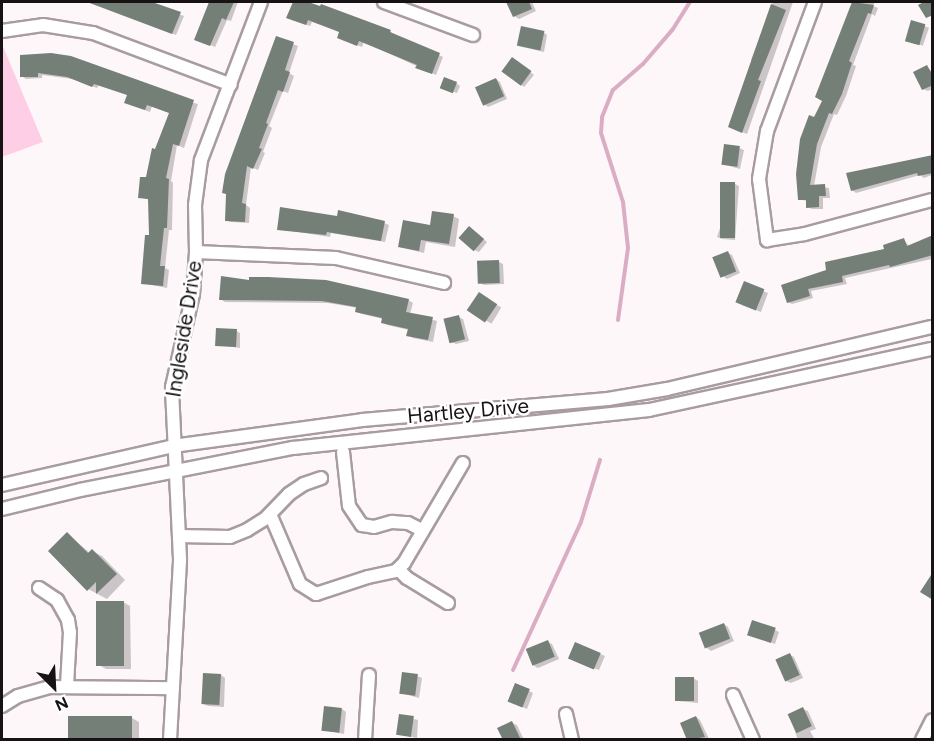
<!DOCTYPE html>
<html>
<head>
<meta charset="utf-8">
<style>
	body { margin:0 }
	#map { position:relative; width:934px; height:741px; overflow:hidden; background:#fef7fa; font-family:Figtree,sans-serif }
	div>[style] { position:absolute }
	.green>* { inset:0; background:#fdcee6 }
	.shadow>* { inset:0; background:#0003; transform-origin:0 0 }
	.stream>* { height:4px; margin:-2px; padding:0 2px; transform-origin:2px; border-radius:2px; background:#dbadc4 }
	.building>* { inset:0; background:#747f78; transform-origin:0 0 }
	.roads { filter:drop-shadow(2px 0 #a89ca2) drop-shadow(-2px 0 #a89ca2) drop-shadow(0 2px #a89ca2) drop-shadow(0 -2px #a89ca2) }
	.minor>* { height:12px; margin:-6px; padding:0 6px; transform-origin:6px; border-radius:6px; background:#fff }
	span { translate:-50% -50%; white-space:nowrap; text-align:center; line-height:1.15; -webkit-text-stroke:5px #fff; paint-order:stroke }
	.street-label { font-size:21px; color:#171315 }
	.frame { position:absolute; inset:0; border:3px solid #171315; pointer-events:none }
	.north { position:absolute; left:24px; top:657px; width:60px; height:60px; -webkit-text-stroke:4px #fff; paint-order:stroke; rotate:156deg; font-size:16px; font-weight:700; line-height:24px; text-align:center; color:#171315 }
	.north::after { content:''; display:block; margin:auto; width:21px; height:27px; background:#171315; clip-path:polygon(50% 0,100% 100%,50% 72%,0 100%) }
</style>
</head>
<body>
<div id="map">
	<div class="green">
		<div style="clip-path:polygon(2px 44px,43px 142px,2px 157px)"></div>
	</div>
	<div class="shadow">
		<div style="clip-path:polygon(94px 2px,146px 2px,184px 16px,176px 35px,107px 9px,104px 5px)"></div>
		<div style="clip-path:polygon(210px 2px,238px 2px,231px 21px,227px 20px,215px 47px,196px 39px)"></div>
		<div style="clip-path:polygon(294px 2px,305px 2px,390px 31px,394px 35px,439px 55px,443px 57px,436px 75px,364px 42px,362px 47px,343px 40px,341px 32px,312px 22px,310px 26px,292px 20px,288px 17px)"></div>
		<div style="clip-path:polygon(508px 2px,532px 2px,536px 11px,519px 19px,514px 16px)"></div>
		<div style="clip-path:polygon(773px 2px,793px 2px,747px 134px,734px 129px,754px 62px,751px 60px)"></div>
		<div style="clip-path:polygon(853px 2px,875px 2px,873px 6px,878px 8px,875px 16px,872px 14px,853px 65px,856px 66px,846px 96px,837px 115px,834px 114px,821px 147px,814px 186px,829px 188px,830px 198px,823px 198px,823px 209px,812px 209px,808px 207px,807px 201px,799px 199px,815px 119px,824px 100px,825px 74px)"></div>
		<div style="left:912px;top:22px;width:18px;height:19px;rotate:19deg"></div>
		<div style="clip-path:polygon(543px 32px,547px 35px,544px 52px,518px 46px)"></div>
		<div style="clip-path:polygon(277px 38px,298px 46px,289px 73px,294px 76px,288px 93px,283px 91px,269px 126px,272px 128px,263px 152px,265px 153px,258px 170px,251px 167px,246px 205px,250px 208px,249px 223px,231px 222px,226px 220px)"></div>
		<div style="clip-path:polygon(21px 56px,198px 104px,184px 148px,177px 145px,171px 181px,173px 183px,172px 230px,169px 230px,165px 268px,169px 270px,167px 288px,142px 283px,150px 237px,150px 200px,140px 197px,170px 113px,152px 106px,150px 112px,130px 105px,129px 95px,99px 85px,97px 88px,73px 79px,42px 75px,42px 78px,26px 79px,22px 76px)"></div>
		<div style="clip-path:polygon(517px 61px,534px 75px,524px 87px,520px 84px)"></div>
		<div style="clip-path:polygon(927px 67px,932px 72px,932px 89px,928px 91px,923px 89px)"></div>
		<div style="clip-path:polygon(496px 79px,500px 82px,507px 99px,488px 107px,484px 104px)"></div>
		<div style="clip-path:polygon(456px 83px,460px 86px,457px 93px,446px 90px)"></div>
		<div style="clip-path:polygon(739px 148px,744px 150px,740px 169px,722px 164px)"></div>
		<div style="clip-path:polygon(932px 156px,932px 175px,924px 178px,920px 175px,856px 193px,852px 190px)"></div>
		<div style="clip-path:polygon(735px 184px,739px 186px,735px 240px,722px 239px,717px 237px)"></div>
		<div style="clip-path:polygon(453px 216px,459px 219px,455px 247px,426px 242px,424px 253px,399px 247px)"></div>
		<div style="clip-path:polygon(384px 223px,389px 225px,385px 242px,331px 233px,330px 237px,279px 229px)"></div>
		<div style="clip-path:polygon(473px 230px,487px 242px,479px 252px,474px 250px)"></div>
		<div style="clip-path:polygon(932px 237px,932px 259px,845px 278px,847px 284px,811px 291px,813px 298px,792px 304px,788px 302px,783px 286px,886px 250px,904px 240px,910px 247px)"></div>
		<div style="clip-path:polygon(728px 253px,732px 255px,740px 273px,727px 279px,723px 276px)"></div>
		<div style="clip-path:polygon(499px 262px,503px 264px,504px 284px,484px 285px,480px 283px)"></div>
		<div style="clip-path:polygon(745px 283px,768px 293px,761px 312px,742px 305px)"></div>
		<div style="left:479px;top:294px;width:26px;height:19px;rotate:31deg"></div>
		<div style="clip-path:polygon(220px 299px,408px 300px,413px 303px,410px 314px,437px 321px,433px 342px,413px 338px,408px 335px,409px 330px,387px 325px,383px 322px,383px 319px,362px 314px,357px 312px,358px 308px,328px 303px,225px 302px)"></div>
		<div style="clip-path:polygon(458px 317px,463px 319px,469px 341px,456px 344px,451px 342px)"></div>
		<div style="clip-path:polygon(236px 331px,240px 333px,240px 348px,217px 345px)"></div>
		<div style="clip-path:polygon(67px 534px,90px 553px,92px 551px,102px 556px,125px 580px,107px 599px,88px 589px)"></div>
		<div style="clip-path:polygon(123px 602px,130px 606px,131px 669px,106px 669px,99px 665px)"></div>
		<div style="clip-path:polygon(724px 624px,728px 627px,734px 641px,711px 651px,707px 648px)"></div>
		<div style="clip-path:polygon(775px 630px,779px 632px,775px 644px,753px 636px)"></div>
		<div style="clip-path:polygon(548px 642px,552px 644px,559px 659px,538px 668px,534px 666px)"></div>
		<div style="clip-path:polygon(600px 654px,605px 656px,599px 670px,574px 661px)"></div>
		<div style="clip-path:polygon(790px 655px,794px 657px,803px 678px,791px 683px,786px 681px)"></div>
		<div style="clip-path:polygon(221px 675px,225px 678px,224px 707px,208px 706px,203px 704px)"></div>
		<div style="clip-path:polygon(417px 676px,422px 678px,419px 698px,401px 693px)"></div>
		<div style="clip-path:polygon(693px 678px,698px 681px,698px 703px,677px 701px)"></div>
		<div style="clip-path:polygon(529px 691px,533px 693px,527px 709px,513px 703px)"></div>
		<div style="clip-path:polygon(342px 709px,346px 712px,344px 734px,324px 730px)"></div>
		<div style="clip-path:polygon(803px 709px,808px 711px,816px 729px,810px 731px,815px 740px,798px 740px,789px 715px)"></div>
		<div style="clip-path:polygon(400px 716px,418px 720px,417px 738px,398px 734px)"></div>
		<div style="clip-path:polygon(696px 717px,700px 720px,709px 739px,689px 740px)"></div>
		<div style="clip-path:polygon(69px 718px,132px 718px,139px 722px,139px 740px,69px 740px)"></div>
		<div style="clip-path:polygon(512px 723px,517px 725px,524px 740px,505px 740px)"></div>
	</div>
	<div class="stream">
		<div style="left:618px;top:320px;width:73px;rotate:-82.1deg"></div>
		<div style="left:628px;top:248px;width:46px;rotate:-96.2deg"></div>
		<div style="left:623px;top:202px;width:72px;rotate:-107.7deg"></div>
		<div style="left:601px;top:133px;width:16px;rotate:-86deg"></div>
		<div style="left:602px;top:117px;width:29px;rotate:-68deg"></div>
		<div style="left:613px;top:90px;width:40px;rotate:-41deg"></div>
		<div style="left:643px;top:64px;width:46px;rotate:-49.4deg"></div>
		<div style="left:673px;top:29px;width:32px;rotate:-58deg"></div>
		<div style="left:513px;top:670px;width:163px;rotate:-65.3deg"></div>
		<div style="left:581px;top:522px;width:65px;rotate:-73deg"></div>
	</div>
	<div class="building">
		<div style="clip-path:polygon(87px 2px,152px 2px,181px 12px,172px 34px)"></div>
		<div style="clip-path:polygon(209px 2px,234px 2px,226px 20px,222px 18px,210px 46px,194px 40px)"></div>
		<div style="clip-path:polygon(293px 2px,308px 2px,320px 6px,321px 4px,391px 30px,390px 32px,440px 53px,432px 74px,415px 68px,417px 65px,359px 41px,357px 46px,337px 38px,339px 32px,308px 20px,306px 25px,286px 18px)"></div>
		<div style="clip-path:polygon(506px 2px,529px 2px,532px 9px,513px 17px)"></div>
		<div style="clip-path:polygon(852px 2px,874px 5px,871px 14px,868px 13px,849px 61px,852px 63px,842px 94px,832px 114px,829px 113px,817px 144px,810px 185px,825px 184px,826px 196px,819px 196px,819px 207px,806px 208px,806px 200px,798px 200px,796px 174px,800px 139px,809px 115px,814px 117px,822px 101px,815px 97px)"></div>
		<div style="clip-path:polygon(924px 2px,933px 2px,933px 15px,926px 18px,918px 5px)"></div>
		<div style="clip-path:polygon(771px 4px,786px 10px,758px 80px,761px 81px,742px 133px,728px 127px)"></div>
		<div style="left:911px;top:20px;width:15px;height:22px;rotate:16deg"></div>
		<div style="left:521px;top:26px;width:24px;height:20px;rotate:12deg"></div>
		<div style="clip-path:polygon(276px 36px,294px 42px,285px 70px,290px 72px,283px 92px,278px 90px,266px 123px,268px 124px,259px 148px,262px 149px,253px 169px,247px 166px,242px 203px,246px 204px,245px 222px,225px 221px,226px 194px,222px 193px,225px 174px)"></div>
		<div style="clip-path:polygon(51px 53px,71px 56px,194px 100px,179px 146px,173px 144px,166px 178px,169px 179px,167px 228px,164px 228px,160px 266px,165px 266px,163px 286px,141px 284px,145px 235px,149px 235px,148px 199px,138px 198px,140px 177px,146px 177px,152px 148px,155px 149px,169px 113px,147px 105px,145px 110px,124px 103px,127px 95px,94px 84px,92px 87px,67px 77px,38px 73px,38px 77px,20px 77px,20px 55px)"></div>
		<div style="left:512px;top:57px;width:24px;height:18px;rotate:36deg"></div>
		<div style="clip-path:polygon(927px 65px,933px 76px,933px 85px,922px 90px,913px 72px)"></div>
		<div style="left:444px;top:77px;width:14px;height:12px;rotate:21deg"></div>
		<div style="left:496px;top:78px;width:20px;height:23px;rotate:66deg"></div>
		<div style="left:724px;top:144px;width:16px;height:21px;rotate:7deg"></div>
		<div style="clip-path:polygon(933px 155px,933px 173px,918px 176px,917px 173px,851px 191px,846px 173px)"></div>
		<div style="left:720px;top:182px;width:15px;height:56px"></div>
		<div style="clip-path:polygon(280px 207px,337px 216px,338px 210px,385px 221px,381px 241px,327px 232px,326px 235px,277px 230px)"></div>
		<div style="clip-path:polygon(432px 211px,454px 214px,449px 244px,421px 240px,419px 251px,398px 247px,403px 220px,430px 225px)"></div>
		<div style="left:469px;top:226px;width:20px;height:16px;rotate:41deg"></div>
		<div style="clip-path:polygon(933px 235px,933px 255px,890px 267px,889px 265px,842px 276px,843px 282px,808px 289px,810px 296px,787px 303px,781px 285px,826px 270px,825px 262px,884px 249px,883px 245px,904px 238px,907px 246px)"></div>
		<div style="left:728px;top:251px;width:22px;height:17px;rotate:68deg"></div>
		<div style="left:499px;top:260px;width:23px;height:22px;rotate:88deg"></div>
		<div style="clip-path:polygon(221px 276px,249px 280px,249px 277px,268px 277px,326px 280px,409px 299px,406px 312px,433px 317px,428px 340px,406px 336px,408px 329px,381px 323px,382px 318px,355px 312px,356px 307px,322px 301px,219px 300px)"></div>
		<div style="left:744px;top:281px;width:22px;height:23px;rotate:22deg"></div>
		<div style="left:479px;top:292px;width:22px;height:22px;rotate:34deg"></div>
		<div style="left:459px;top:315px;width:25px;height:16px;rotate:76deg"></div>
		<div style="left:216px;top:328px;width:21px;height:18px;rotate:3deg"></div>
		<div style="clip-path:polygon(67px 532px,88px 553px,92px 549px,117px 574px,96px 594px,96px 582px,87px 591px,48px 551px)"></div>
		<div style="clip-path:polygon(933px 572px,933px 600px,920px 592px)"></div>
		<div style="left:96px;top:601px;width:28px;height:65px"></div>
		<div style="left:752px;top:620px;width:25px;height:16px;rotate:18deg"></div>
		<div style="left:724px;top:623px;width:17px;height:27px;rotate:69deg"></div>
		<div style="left:548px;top:640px;width:18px;height:24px;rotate:68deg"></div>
		<div style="left:575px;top:642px;width:28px;height:18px;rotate:23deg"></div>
		<div style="left:790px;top:653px;width:24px;height:16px;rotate:66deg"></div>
		<div style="left:402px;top:672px;width:16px;height:22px;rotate:7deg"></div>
		<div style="left:203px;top:673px;width:18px;height:31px;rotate:3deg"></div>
		<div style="left:675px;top:677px;width:19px;height:24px"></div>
		<div style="left:515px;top:683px;width:16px;height:20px;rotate:22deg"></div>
		<div style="left:324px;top:706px;width:18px;height:25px;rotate:6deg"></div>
		<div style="left:803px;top:707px;width:21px;height:17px;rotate:65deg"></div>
		<div style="left:399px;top:714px;width:15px;height:21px;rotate:8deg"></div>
		<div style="left:68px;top:716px;width:64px;height:24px"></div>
		<div style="clip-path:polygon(696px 716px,705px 737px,687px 740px,680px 723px)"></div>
		<div style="clip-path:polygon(512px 721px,521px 740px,503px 740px,497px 728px)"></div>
	</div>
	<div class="roads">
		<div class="minor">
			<div style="left:384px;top:2px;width:95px;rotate:20.3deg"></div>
			<div style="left:815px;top:2px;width:138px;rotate:110.4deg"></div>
			<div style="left:767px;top:131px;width:49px;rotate:99.5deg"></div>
			<div style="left:759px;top:179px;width:62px;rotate:82.5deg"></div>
			<div style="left:767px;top:240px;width:38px;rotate:-9deg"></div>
			<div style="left:805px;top:234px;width:131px;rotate:-15deg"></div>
			<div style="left:2px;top:31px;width:41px;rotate:-8.3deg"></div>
			<div style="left:43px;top:25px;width:51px;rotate:9.1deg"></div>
			<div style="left:93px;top:33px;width:147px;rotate:20.6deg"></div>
			<div style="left:196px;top:252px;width:140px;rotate:2.5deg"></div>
			<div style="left:336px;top:258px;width:111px;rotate:13deg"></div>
			<div style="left:343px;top:452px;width:54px;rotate:83.7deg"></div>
			<div style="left:349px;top:506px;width:23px;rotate:56deg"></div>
			<div style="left:362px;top:525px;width:12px;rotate:9deg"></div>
			<div style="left:374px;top:527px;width:19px;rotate:-16deg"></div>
			<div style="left:392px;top:522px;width:16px;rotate:4deg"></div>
			<div style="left:408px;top:523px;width:16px;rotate:27deg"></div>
			<div style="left:2px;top:485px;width:175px;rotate:-12.8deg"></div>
			<div style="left:173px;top:446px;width:191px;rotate:-7.8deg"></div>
			<div style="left:362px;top:420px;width:247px;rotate:-4.9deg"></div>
			<div style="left:608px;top:399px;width:60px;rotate:-9.6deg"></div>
			<div style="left:667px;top:389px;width:272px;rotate:-13.2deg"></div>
			<div style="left:2px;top:509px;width:80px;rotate:-13.7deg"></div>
			<div style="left:80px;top:490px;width:217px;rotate:-11.2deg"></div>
			<div style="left:293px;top:448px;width:358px;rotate:-6.1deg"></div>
			<div style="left:649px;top:410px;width:289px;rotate:-12.2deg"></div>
			<div style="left:270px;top:514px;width:76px;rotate:66.8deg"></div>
			<div style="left:300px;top:584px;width:19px;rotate:32deg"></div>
			<div style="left:316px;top:594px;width:55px;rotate:-18.1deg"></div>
			<div style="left:368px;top:577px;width:29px;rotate:-12deg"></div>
			<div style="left:396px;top:571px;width:11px;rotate:-45deg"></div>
			<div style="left:404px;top:563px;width:116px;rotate:-59.5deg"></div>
			<div style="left:179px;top:536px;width:51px;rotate:1.1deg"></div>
			<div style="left:230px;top:537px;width:18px;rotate:-22deg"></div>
			<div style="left:247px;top:530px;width:22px;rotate:-32deg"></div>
			<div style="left:266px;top:518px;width:33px;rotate:-46deg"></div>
			<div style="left:289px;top:494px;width:18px;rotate:-34deg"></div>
			<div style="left:304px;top:484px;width:18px;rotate:-19deg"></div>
			<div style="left:398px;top:569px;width:13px;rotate:45deg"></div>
			<div style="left:407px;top:578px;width:48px;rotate:31.4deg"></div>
			<div style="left:39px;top:588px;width:22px;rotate:34deg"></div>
			<div style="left:57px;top:600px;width:23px;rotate:61deg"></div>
			<div style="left:68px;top:620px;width:12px;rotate:81deg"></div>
			<div style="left:70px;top:632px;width:54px;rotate:93.2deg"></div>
			<div style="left:733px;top:695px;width:49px;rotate:66deg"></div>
			<div style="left:2px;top:706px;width:19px;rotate:-32deg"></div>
			<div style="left:18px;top:696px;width:32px;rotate:-16deg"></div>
			<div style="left:49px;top:687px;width:124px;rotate:0.5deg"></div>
			<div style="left:566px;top:714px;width:27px;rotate:77deg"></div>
			<div style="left:170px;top:740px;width:181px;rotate:-86.8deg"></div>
			<div style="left:180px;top:559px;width:172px;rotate:-92.7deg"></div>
			<div style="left:172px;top:387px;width:95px;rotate:-77.3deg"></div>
			<div style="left:193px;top:294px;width:42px;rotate:-85.9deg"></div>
			<div style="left:196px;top:252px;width:47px;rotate:-91.2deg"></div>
			<div style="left:195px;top:205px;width:45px;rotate:-82.4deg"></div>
			<div style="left:201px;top:160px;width:169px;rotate:-69.2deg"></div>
			<div style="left:365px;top:740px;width:65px;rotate:-86.5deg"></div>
			<div style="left:922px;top:740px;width:22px;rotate:-63deg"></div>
		</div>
	</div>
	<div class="street-label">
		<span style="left:184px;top:329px;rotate:-81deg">Ingleside Drive</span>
		<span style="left:468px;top:411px;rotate:-5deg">Hartley Drive</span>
	</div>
	<div class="frame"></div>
	<div class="north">N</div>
</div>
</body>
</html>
